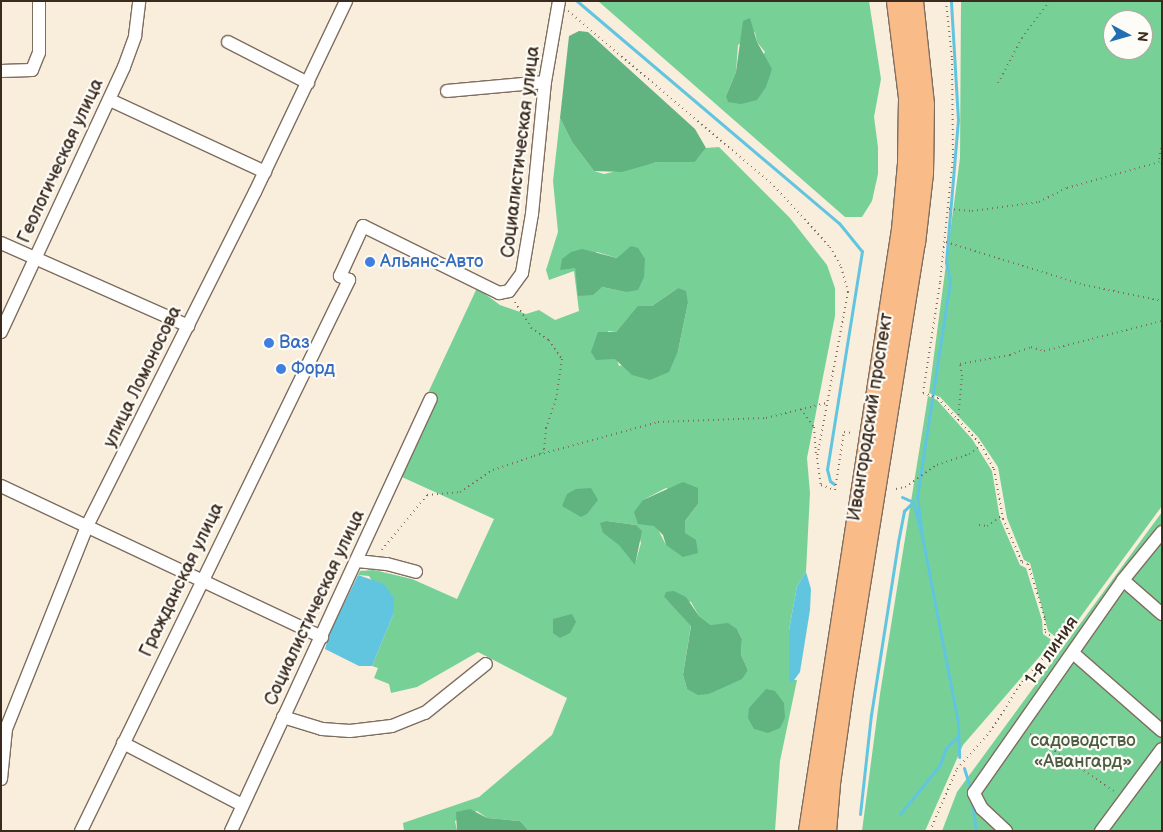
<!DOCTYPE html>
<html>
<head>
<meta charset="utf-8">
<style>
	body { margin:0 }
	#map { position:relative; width:1163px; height:832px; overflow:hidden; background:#f9eddc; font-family:"Balsamiq Sans",sans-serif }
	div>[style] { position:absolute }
	.green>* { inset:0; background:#77d197 }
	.forest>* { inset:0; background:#61b380 }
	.water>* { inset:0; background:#62c5e0 }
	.stream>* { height:3px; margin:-1.5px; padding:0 1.5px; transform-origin:1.5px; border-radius:1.5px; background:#62c5e0 }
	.path>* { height:2px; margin-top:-1px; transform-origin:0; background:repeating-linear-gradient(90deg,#7e6e60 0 1px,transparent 0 5px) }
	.roads { filter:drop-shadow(1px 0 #7e6e60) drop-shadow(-1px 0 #7e6e60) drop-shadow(0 1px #7e6e60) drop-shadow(0 -1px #7e6e60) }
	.minor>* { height:12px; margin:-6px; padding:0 6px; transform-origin:6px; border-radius:6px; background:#fff }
	.highway>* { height:19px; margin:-9.5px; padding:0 9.5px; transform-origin:9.5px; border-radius:9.5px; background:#f9bc89 }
	.dots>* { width:14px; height:14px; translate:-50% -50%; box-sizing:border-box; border:2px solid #fdfcf7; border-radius:50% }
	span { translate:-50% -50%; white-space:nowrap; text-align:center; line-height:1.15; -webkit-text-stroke:4.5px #fdfcf7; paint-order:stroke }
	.street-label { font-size:18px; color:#3b2a1e }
	.shop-label { font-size:18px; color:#366cbe }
	.left { translate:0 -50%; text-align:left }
	.park-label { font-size:18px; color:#4d5c42 }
	.frame { position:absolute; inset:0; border:2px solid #3b2a1e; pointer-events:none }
	.north { position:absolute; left:1103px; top:10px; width:50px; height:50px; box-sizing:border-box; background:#fdfcf7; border:1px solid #afa8a0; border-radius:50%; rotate:96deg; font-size:14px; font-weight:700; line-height:20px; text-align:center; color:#3b2a1e }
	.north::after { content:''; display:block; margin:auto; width:18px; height:22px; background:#1f6fb2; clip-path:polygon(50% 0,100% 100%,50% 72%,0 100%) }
</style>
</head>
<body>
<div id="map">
	<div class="green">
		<div style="clip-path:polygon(evenodd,598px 1px,869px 1px,881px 79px,874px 117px,878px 147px,878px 174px,872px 201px,862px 217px,845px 217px,598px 1px,755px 32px,757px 42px,765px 52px,726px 96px,736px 72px,738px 45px,755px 32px)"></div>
		<div style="clip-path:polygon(evenodd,961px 1px,1162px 1px,1162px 506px,1062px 642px,1048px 631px,1030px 563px,1024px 560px,1007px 518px,998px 467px,978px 437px,940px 397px,929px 393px,960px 158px,961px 1px,1113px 20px,1143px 20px,1143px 50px,1113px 50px,1113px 20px)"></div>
		<div style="clip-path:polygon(evenodd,560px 118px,572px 142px,594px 171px,604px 174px,657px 162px,695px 162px,706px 148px,719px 147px,790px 218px,827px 265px,835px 288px,835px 316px,807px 458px,810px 493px,806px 572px,797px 586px,789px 630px,789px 680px,797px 680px,780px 761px,775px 831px,529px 831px,520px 821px,487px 818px,477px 811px,455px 821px,457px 831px,404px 831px,403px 823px,479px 797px,552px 735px,567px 698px,478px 652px,417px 687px,391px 693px,389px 684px,374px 678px,378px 668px,372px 666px,393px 615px,369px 576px,358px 575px,360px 571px,374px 570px,412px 579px,457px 599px,494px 519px,391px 472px,477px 288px,500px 305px,526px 314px,539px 310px,555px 320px,579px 311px,574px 271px,549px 280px,546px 270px,558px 232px,553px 181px,560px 118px,597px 252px,617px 258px,627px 292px,602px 287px,579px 296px,575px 267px,597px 252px,560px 118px,678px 288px,688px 303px,678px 351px,619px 366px,608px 331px,616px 332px,638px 307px,652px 306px,678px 288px,560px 118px,666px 488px,698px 504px,685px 521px,685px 533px,666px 545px,643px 500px,666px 488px,560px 118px,607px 521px,636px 525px,641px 543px,635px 564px,619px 544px,603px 533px,607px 521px,560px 118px,664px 597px,691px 602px,699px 616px,711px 625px,737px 629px,742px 639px,741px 655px,748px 670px,709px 694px,687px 689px,683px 675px,691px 625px,664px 597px)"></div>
		<div style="clip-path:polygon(928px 396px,937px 400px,972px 439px,992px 471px,1000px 519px,1020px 565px,1026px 568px,1042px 620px,1043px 634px,1053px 641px,963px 745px,925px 831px,862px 831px,880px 694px)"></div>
		<div style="clip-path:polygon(1162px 512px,1162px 831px,942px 831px,957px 792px)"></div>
	</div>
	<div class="forest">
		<div style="clip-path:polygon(750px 18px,757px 42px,772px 69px,766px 87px,757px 100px,741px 104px,728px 102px,726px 96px,736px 72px,743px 21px)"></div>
		<div style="clip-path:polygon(579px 31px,588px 32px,695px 129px,706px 148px,695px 162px,657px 162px,622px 172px,594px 171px,572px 142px,560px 118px,569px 36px)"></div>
		<div style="clip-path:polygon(631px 246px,638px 248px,645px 259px,644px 277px,638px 290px,626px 292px,602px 287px,593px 295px,578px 296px,575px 268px,560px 270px,562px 259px,571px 252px,582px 249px,617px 258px)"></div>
		<div style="clip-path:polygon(678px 288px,686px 291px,688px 303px,678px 351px,669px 372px,650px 380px,632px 375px,615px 359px,596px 360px,591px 352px,598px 332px,616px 332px,638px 306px,652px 306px)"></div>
		<div style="clip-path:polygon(683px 482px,698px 488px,698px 504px,685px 521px,685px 533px,696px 540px,698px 553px,683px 557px,666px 545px,663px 535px,654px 526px,638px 524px,634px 512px,643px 500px)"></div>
		<div style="clip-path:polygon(591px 488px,598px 500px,587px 514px,581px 517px,562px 506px,567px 494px,576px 489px)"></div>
		<div style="clip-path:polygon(607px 521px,636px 525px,642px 531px,635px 565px,619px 545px,603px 533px,600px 523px)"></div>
		<div style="clip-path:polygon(674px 591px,686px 597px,699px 616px,711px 625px,728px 623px,737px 629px,742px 639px,741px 655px,748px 670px,742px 679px,709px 694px,698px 695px,687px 689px,683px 675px,691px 626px,664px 597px,666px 592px)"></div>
		<div style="clip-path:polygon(572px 614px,576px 622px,570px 633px,560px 638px,553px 633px,553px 619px)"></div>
		<div style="clip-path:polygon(766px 689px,775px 691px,784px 703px,785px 718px,780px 728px,768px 733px,754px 729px,748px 718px,749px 708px)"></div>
		<div style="clip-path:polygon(470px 809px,487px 818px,520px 821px,529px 831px,457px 831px,456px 812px)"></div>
	</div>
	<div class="water">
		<div style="clip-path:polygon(806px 572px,811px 589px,810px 610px,800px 672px,792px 683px,789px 680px,789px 630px,797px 586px)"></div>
		<div style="clip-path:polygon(358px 575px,384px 584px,394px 598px,393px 615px,372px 666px,359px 666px,325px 649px,329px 634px)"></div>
	</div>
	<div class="stream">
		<div style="left:577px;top:1px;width:343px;rotate:40.3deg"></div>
		<div style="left:839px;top:223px;width:36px;rotate:51deg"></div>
		<div style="left:862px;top:251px;width:221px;rotate:99.1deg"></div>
		<div style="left:827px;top:469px;width:12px;rotate:76deg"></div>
		<div style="left:830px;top:481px;width:5px;rotate:37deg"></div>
		<div style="left:902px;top:497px;width:12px;rotate:24deg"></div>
		<div style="left:913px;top:502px;width:35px;rotate:75deg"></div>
		<div style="left:922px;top:536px;width:190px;rotate:79.1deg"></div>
		<div style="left:958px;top:723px;width:34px;rotate:88deg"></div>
		<div style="left:922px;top:536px;width:39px;rotate:-97deg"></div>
		<div style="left:917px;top:497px;width:219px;rotate:-81.3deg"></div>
		<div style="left:950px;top:281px;width:19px;rotate:-102deg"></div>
		<div style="left:946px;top:262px;width:143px;rotate:-85.2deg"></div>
		<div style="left:958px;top:120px;width:119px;rotate:-93.4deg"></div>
		<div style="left:964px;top:768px;width:24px;rotate:73deg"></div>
		<div style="left:972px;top:800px;width:31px;rotate:83deg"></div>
		<div style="left:860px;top:814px;width:100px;rotate:-83.7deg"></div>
		<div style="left:871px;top:715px;width:175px;rotate:-81.1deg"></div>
		<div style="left:898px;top:542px;width:32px;rotate:-79deg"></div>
		<div style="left:904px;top:511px;width:13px;rotate:-45deg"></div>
		<div style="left:900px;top:814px;width:63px;rotate:-50.8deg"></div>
		<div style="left:940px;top:765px;width:18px;rotate:-71deg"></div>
		<div style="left:946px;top:748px;width:16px;rotate:-45deg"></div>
	</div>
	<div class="path">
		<div style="left:946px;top:1px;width:58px;rotate:84.1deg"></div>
		<div style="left:952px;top:59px;width:98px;rotate:89.4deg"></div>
		<div style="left:953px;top:157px;width:127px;rotate:95.9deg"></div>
		<div style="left:940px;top:283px;width:111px;rotate:98.8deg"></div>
		<div style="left:923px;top:393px;width:16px;rotate:18deg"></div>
		<div style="left:938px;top:398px;width:64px;rotate:47.5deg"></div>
		<div style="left:981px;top:445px;width:27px;rotate:62deg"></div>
		<div style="left:994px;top:469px;width:51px;rotate:79.8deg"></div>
		<div style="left:1003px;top:519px;width:47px;rotate:66.2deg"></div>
		<div style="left:1022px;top:562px;width:6px;rotate:18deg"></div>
		<div style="left:1028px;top:564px;width:58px;rotate:72.8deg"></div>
		<div style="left:1045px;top:619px;width:13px;rotate:90deg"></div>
		<div style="left:1045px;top:632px;width:23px;rotate:38deg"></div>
		<div style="left:568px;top:11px;width:270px;rotate:40.3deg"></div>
		<div style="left:774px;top:186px;width:83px;rotate:47.4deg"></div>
		<div style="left:830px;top:247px;width:23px;rotate:61deg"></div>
		<div style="left:841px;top:267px;width:26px;rotate:74deg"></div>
		<div style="left:848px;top:292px;width:169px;rotate:100.6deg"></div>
		<div style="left:817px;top:458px;width:27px;rotate:82deg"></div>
		<div style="left:821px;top:485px;width:15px;rotate:20deg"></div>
		<div style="left:835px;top:490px;width:59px;rotate:-81.2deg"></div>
		<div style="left:844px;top:432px;width:8px;rotate:7deg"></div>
		<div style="left:998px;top:83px;width:51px;rotate:-61.9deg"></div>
		<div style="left:1022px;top:38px;width:46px;rotate:-52.9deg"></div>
		<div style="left:1162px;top:143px;width:15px;rotate:101deg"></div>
		<div style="left:1159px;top:158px;width:7px;rotate:63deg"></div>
		<div style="left:949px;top:209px;width:23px;rotate:5deg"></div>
		<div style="left:972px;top:211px;width:68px;rotate:-7.7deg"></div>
		<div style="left:1039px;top:202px;width:31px;rotate:-27deg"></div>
		<div style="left:1067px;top:188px;width:96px;rotate:-15.8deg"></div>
		<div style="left:946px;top:242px;width:145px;rotate:17.3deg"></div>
		<div style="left:1084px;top:285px;width:80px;rotate:11.6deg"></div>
		<div style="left:515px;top:302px;width:31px;rotate:58deg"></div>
		<div style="left:531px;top:328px;width:22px;rotate:34deg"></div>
		<div style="left:549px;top:340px;width:23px;rotate:56deg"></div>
		<div style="left:562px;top:359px;width:40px;rotate:98.5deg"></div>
		<div style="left:556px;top:399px;width:31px;rotate:109deg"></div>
		<div style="left:546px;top:428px;width:21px;rotate:95deg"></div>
		<div style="left:544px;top:449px;width:6px;rotate:129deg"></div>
		<div style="left:801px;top:409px;width:22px;rotate:54deg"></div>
		<div style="left:814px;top:427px;width:30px;rotate:86deg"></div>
		<div style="left:958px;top:420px;width:44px;rotate:-84.8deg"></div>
		<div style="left:962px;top:376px;width:12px;rotate:-99deg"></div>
		<div style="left:960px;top:364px;width:51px;rotate:-10.2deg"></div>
		<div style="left:1010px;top:355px;width:22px;rotate:-21deg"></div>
		<div style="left:1031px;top:347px;width:14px;rotate:17deg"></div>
		<div style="left:1044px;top:351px;width:122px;rotate:-14.3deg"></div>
		<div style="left:896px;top:489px;width:9px;rotate:-13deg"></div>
		<div style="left:905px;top:487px;width:39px;rotate:-35deg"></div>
		<div style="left:937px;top:465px;width:34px;rotate:-19deg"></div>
		<div style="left:969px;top:454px;width:15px;rotate:-37deg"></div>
		<div style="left:979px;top:525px;width:8px;rotate:7deg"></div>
		<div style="left:987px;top:526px;width:19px;rotate:-36deg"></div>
		<div style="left:382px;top:550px;width:71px;rotate:-50.7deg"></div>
		<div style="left:427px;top:495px;width:33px;rotate:-5deg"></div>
		<div style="left:460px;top:492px;width:40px;rotate:-34deg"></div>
		<div style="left:493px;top:470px;width:43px;rotate:-18.9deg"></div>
		<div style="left:534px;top:456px;width:129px;rotate:-15.3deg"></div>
		<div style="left:658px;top:422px;width:108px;rotate:-2.1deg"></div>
		<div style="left:766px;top:418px;width:62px;rotate:-14deg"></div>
		<div style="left:1030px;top:734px;width:103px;rotate:34.3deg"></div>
		<div style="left:930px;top:831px;width:68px;rotate:-66.5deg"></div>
		<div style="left:957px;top:769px;width:50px;rotate:-48.3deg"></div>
		<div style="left:990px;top:732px;width:59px;rotate:-57.4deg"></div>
		<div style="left:1022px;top:682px;width:53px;rotate:-48.8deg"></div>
	</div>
	<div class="roads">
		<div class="minor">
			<div style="left:228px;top:42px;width:90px;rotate:27.1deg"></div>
			<div style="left:1px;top:71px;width:31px;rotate:-2deg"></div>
			<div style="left:32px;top:70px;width:18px;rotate:-68deg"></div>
			<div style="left:39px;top:53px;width:52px;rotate:-90deg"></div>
			<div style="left:447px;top:91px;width:98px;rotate:-5.2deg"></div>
			<div style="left:110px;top:100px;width:171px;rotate:24.9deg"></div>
			<div style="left:1px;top:243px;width:205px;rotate:23.9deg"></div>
			<div style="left:1px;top:332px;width:292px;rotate:-65.1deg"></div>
			<div style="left:124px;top:67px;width:33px;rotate:-70deg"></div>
			<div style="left:135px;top:36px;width:35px;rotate:-83deg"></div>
			<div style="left:1px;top:486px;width:355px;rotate:25.2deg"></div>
			<div style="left:357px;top:561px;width:30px;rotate:6deg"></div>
			<div style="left:387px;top:564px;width:30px;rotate:15deg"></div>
			<div style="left:1123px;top:580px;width:52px;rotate:41.1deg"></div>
			<div style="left:1073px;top:653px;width:118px;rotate:41.2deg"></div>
			<div style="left:283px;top:717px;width:41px;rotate:17.1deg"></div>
			<div style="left:322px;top:729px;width:28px;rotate:4deg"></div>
			<div style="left:350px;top:731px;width:42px;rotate:-6.8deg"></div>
			<div style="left:392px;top:726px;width:35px;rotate:-22deg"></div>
			<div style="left:425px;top:713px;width:78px;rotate:-38.8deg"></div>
			<div style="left:123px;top:743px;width:134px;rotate:27.5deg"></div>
			<div style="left:1px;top:779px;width:50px;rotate:-84.3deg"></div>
			<div style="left:6px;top:729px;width:221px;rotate:-68.2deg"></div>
			<div style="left:88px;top:524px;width:372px;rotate:-63.3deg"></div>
			<div style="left:255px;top:192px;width:212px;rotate:-64.5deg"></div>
			<div style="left:81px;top:831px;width:613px;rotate:-64.06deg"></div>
			<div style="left:349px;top:280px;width:10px;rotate:-156deg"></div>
			<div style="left:340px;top:276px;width:55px;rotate:-65.3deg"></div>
			<div style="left:363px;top:226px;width:152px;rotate:26.2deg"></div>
			<div style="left:499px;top:293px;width:10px;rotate:-11deg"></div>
			<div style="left:509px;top:291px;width:22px;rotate:-54deg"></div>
			<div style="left:522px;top:273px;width:60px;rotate:-80.4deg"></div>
			<div style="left:532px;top:214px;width:133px;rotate:-84.4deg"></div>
			<div style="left:545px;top:82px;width:82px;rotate:-80.2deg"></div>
			<div style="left:231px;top:831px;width:476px;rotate:-65.2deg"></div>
			<div style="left:1006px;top:831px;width:33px;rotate:-137deg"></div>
			<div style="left:982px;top:809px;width:18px;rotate:-117deg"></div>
			<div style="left:974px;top:793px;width:260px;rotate:-55deg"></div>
			<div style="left:1123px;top:580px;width:62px;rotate:-50.9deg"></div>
			<div style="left:1101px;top:831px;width:102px;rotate:-53.4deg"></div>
		</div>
		<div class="highway">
			<div style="left:808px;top:831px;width:609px;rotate:-81.22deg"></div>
			<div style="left:901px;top:229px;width:66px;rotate:-84.8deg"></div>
			<div style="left:907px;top:163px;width:66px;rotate:-89.1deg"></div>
			<div style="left:908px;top:97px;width:97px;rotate:-97.1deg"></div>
			<div style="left:826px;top:831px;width:48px;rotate:-85.2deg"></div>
			<div style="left:830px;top:783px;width:100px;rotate:-82deg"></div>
			<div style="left:844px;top:684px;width:447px;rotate:-80.9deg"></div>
			<div style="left:915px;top:243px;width:70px;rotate:-83.5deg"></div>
			<div style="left:923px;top:173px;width:69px;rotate:-89.2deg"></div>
			<div style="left:924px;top:104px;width:104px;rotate:-96.1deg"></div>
		</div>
	</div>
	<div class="dots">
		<div style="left:370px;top:262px;background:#3f7fe0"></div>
		<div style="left:269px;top:343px;background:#3f7fe0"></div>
		<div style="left:281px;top:369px;background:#3f7fe0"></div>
	</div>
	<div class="street-label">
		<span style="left:521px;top:152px;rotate:-83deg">Социалистическая улица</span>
		<span style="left:61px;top:161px;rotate:-65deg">Геологическая улица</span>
		<span style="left:143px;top:377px;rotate:-64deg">улица Ломоносова</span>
		<span style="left:871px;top:417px;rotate:-81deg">Ивангородский проспект</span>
		<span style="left:182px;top:580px;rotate:-64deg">Гражданская улица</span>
		<span style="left:315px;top:608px;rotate:-65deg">Социалистическая улица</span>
		<span style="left:1052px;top:651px;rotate:-55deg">1-я линия</span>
	</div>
	<div class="shop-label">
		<span class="left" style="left:380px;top:262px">Альянс-Авто</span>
		<span class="left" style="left:279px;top:343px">Ваз</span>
		<span class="left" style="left:291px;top:369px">Форд</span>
	</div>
	<div class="park-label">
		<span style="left:1083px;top:752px">садоводство<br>«Авангард»</span>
	</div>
	<div class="frame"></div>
	<div class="north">N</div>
</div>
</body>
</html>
